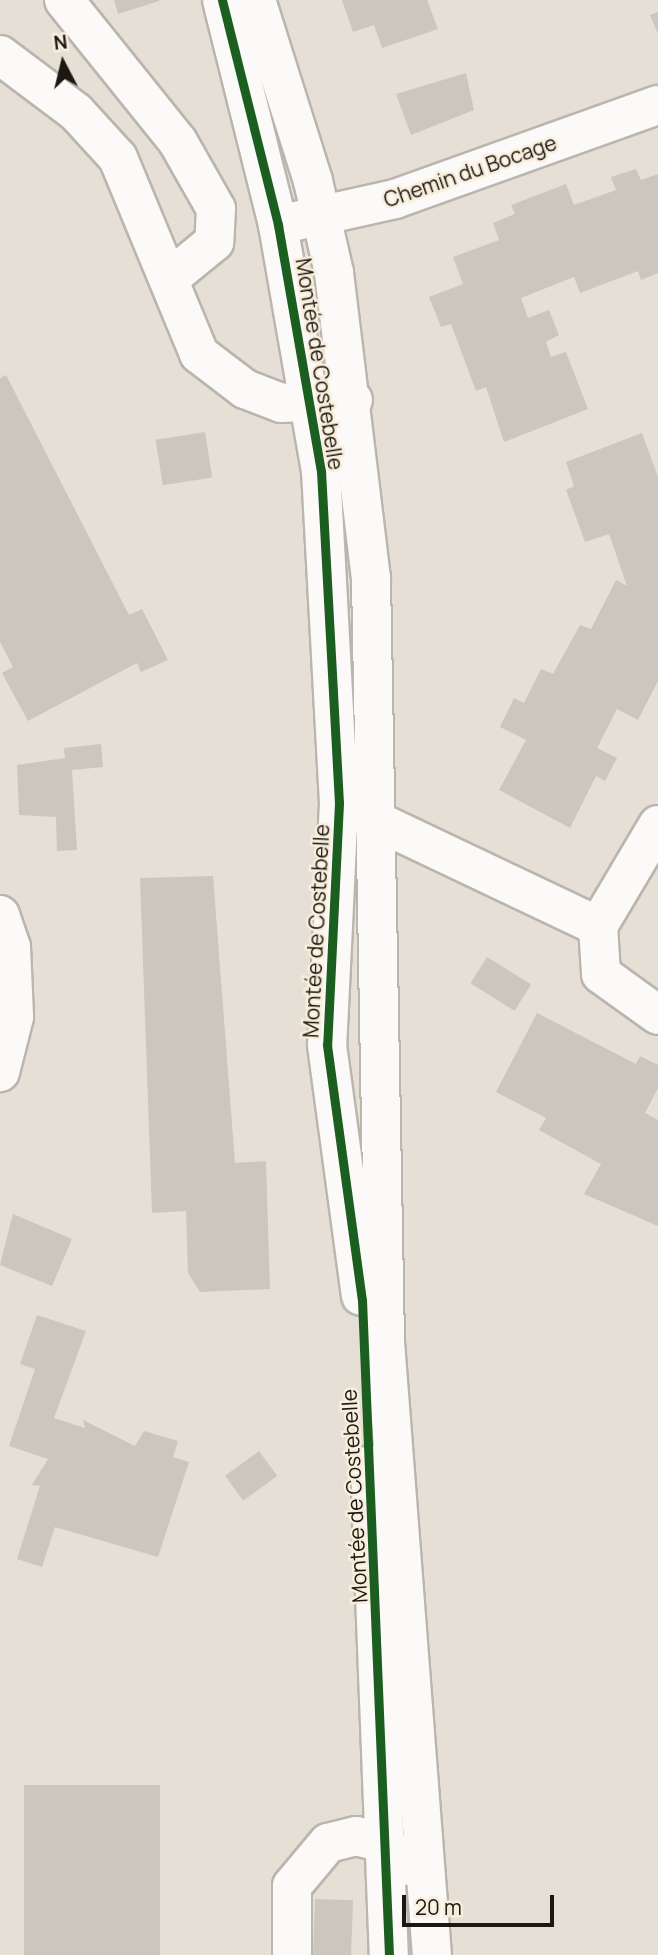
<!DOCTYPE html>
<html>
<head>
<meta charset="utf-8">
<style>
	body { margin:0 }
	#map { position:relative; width:658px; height:1955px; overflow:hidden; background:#e6dfd5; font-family:Manrope,sans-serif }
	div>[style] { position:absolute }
	.building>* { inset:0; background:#ccc6bf; transform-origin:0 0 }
	.roads { filter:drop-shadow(2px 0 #bab5ad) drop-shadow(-2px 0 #bab5ad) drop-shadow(0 2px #bab5ad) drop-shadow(0 -2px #bab5ad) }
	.street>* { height:38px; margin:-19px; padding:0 19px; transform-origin:19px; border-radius:19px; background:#fbfaf9 }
	.secondary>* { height:38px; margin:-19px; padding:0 19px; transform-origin:19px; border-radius:19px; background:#fbfaf9 }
	.cycleway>* { height:9px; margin:-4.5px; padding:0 4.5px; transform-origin:4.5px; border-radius:4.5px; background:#1b5e20 }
	span { translate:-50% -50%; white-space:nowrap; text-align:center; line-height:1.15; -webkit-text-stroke:5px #f9eddc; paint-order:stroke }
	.street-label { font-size:21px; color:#1b1711 }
	.north { position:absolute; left:28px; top:28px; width:70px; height:70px; -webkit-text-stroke:5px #f9eddc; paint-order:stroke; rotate:353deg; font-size:19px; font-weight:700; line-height:28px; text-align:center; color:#1b1711 }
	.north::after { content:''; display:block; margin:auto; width:24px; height:32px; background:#1b1711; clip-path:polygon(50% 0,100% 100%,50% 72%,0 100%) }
	.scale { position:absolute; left:402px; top:1895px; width:152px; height:32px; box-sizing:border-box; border:4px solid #1b1711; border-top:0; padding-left:9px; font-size:21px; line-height:24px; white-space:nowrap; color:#1b1711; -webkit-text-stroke:5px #f9eddc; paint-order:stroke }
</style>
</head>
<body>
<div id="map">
	<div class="building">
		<div style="clip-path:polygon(114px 0,159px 0,159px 1px,118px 14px)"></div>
		<div style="clip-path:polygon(342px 0,427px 0,438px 29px,382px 48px,374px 25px,353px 32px)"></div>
		<div style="clip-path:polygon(658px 12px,658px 34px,650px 15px)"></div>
		<div style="clip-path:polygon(466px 73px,474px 110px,411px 135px,396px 94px)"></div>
		<div style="clip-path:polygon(636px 169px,641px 180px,658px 174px,658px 273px,641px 280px,638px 271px,580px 293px,574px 277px,521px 298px,528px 318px,549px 310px,559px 335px,546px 342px,551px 357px,566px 352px,588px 409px,504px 442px,486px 387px,476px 391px,451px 324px,441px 327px,429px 297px,463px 284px,453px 257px,499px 240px,493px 223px,515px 214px,511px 205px,566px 184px,574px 205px,616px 190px,611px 177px)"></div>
		<div style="clip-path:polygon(6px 375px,129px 615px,142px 609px,168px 660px,141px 672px,137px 663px,28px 721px,2px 673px,13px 667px,0 642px,0 378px)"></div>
		<div style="left:205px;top:432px;width:46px;height:50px;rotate:81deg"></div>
		<div style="clip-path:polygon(642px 433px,658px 477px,658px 681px,638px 720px,617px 709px,597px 748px,617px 758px,605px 781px,596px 776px,570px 828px,499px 790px,526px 740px,500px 727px,514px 698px,524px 703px,541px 669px,553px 674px,580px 625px,591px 629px,616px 580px,627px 586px,609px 534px,585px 542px,566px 490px,574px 486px,566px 462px)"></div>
		<div style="clip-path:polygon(101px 744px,103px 767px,72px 770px,77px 850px,57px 851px,56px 817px,19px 815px,17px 765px,65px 758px,64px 748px)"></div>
		<div style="clip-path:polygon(213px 876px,235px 1163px,266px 1161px,270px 1289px,200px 1292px,188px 1273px,186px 1211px,152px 1213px,140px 878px)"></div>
		<div style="left:487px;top:957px;width:52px;height:31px;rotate:32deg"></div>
		<div style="clip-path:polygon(537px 1013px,636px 1064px,640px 1056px,658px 1065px,658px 1088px,645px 1113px,658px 1120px,658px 1226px,584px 1194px,601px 1164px,539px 1130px,546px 1118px,496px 1092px)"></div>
		<div style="clip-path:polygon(13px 1214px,72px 1239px,52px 1286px,0 1265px)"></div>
		<div style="clip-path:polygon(37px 1315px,86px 1331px,54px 1418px,85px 1428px,83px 1420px,135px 1446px,144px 1431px,178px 1441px,173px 1457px,189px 1462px,158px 1557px,55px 1527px,42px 1567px,17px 1559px,40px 1486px,32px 1485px,48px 1459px,9px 1446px,35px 1369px,20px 1364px)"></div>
		<div style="left:259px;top:1451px;width:31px;height:42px;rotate:54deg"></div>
		<div style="left:160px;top:1785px;width:170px;height:136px;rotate:90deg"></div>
		<div style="left:315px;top:1899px;width:38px;height:56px;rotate:2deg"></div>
	</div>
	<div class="roads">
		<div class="street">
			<div style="left:64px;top:0;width:182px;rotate:51.2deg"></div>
			<div style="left:178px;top:142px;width:77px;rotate:60.4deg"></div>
			<div style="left:216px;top:209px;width:33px;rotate:93deg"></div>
			<div style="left:214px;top:242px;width:57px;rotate:140.7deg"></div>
			<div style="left:0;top:55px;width:95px;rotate:36.9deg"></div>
			<div style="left:76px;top:112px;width:62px;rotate:47.6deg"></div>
			<div style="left:118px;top:158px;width:212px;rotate:67.5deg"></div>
			<div style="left:199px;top:354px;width:58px;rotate:37.3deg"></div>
			<div style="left:245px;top:389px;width:39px;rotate:21deg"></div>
			<div style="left:281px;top:403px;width:72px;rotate:-2.4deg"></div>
			<div style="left:278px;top:225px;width:120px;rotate:-12.5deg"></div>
			<div style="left:395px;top:199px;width:279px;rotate:-19.7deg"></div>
			<div style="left:347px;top:807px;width:278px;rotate:25.4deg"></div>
			<div style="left:658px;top:825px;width:117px;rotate:120.7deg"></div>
			<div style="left:598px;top:926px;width:48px;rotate:86.4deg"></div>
			<div style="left:601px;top:974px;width:70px;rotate:35.7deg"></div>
			<div style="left:0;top:915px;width:34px;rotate:71deg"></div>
			<div style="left:11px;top:947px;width:70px;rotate:87.5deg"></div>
			<div style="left:14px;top:1017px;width:57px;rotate:104.3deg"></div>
			<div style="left:292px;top:1955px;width:69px;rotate:-90deg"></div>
			<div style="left:292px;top:1886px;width:56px;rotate:-50.1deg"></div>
			<div style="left:328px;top:1843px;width:29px;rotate:-14deg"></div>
			<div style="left:356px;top:1836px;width:30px;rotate:14deg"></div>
			<div style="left:385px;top:1843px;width:30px;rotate:49deg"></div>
		</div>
		<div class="secondary">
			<div style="left:222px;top:0;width:232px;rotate:76deg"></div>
			<div style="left:278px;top:225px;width:250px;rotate:80.1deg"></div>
			<div style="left:321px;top:471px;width:332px;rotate:86.9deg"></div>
			<div style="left:339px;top:803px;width:242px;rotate:92.8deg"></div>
			<div style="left:327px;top:1045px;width:253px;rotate:82.3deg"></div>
			<div style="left:256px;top:0;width:190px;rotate:72.5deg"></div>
			<div style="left:313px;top:181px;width:94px;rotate:77.1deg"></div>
			<div style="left:334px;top:273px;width:307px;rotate:83.1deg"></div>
			<div style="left:371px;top:578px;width:764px;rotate:88.95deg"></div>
			<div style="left:385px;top:1342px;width:615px;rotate:85.62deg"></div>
			<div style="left:370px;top:1465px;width:490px;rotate:87.8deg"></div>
		</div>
	</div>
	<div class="cycleway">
		<div style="left:222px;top:0;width:232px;rotate:76deg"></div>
		<div style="left:278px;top:225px;width:250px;rotate:80.1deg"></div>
		<div style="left:321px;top:471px;width:332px;rotate:86.9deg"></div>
		<div style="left:339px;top:803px;width:242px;rotate:92.8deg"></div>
		<div style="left:327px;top:1045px;width:257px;rotate:82.2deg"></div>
		<div style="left:362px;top:1300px;width:656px;rotate:87.64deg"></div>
	</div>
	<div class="street-label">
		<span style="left:470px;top:171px;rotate:-19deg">Chemin du Bocage</span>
		<span style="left:320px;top:364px;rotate:81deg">Montée de Costebelle</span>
		<span style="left:316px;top:931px;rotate:-87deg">Montée de Costebelle</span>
		<span style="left:354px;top:1496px;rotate:-93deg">Montée de Costebelle</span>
	</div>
	<div class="north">N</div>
	<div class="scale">20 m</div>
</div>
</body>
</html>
